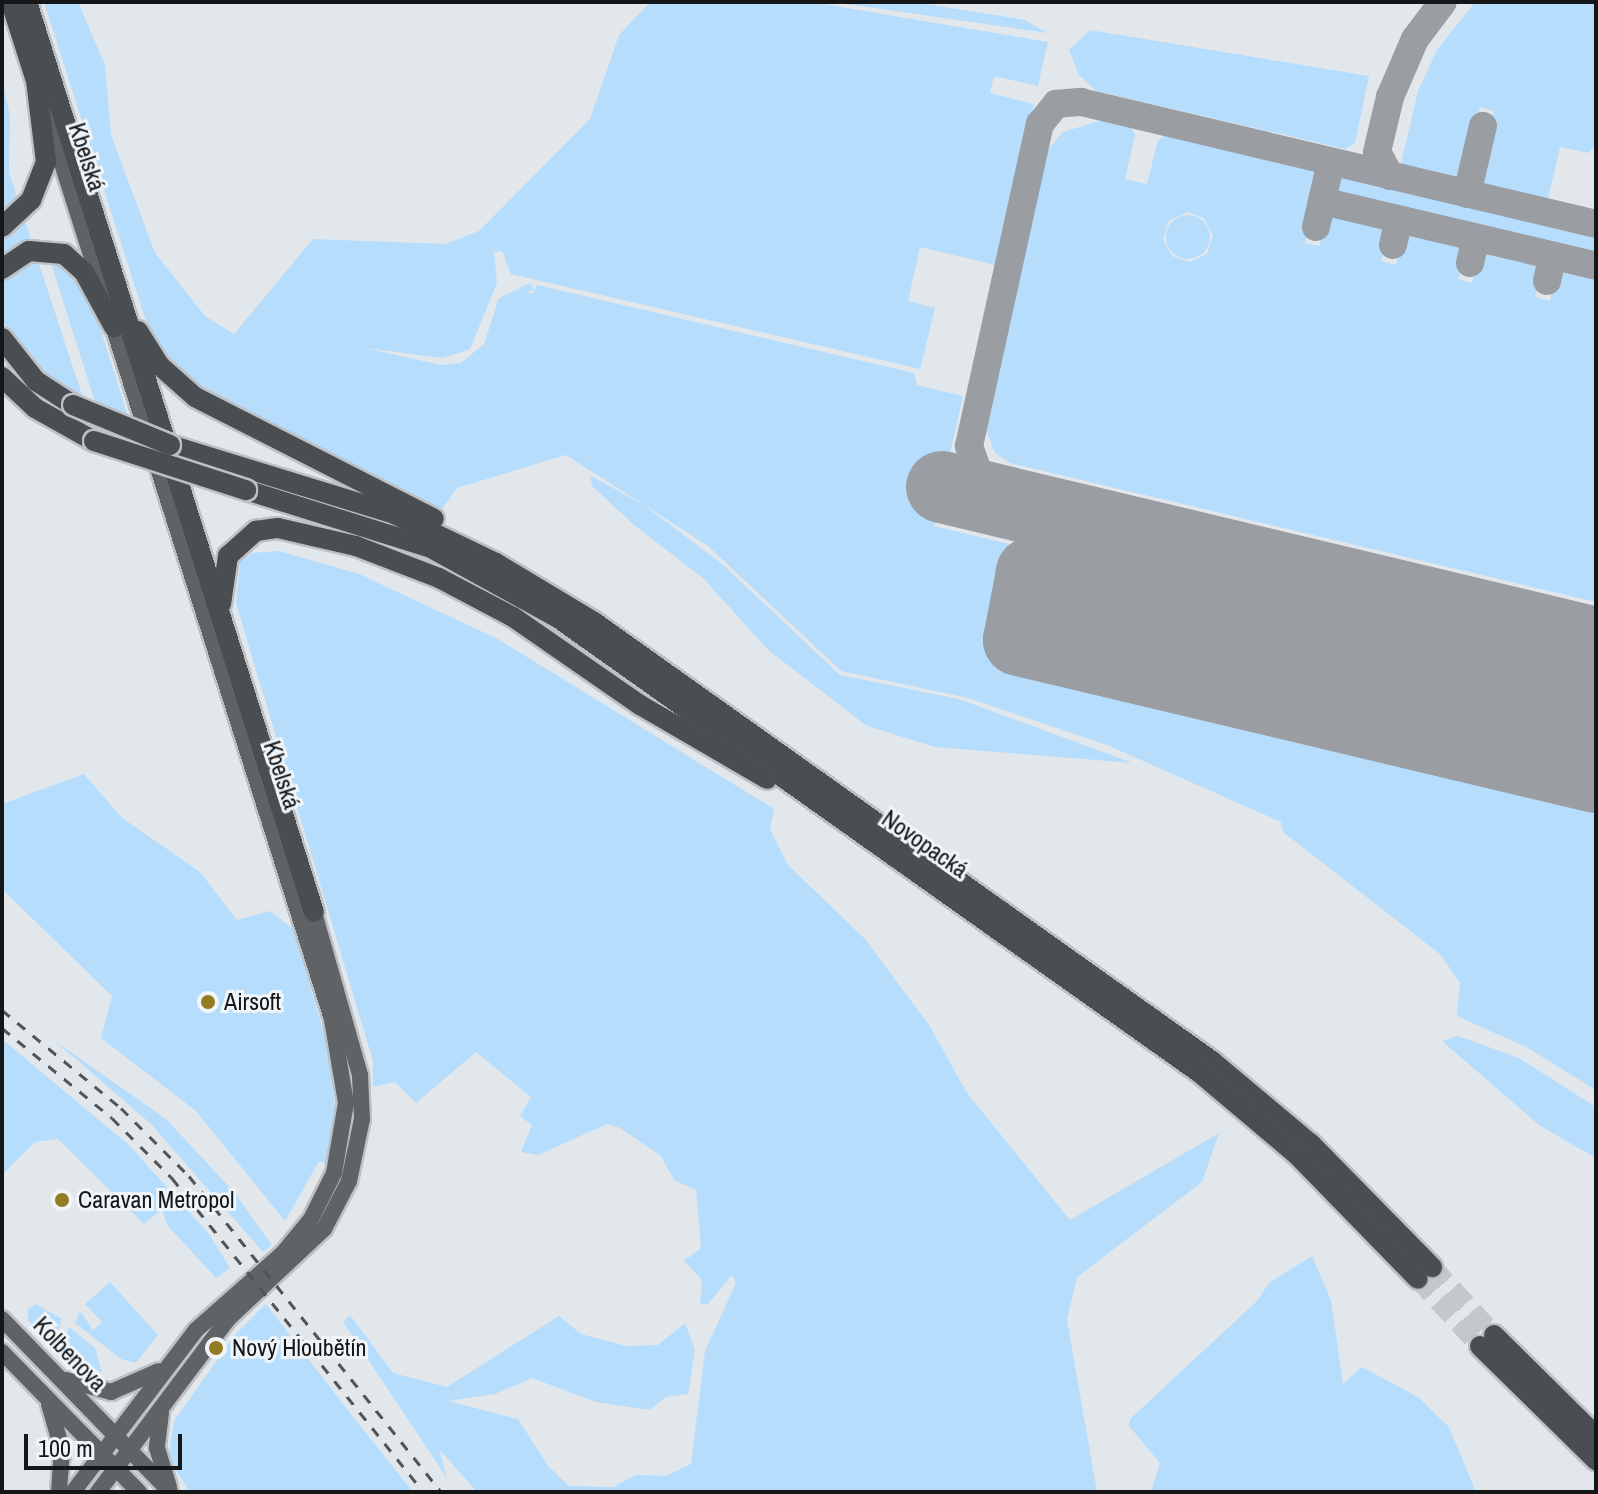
<!DOCTYPE html>
<html>
<head>
<meta charset="utf-8">
<style>
	body { margin:0 }
	#map { position:relative; width:1598px; height:1494px; overflow:hidden; background:#e2e7ec; font-family:"Archivo Narrow",sans-serif }
	div>[style] { position:absolute }
	.green>* { inset:0; background:#b7ddfc }
	.round { border-radius:50% }
	.taxiway>* { height:28px; margin:-14px; padding:0 14px; transform-origin:14px; border-radius:14px; background:#9a9ea2 }
	.runway>* { height:72px; margin:-36px; padding:0 36px; transform-origin:36px; border-radius:36px; background:#9a9ea2 }
	.highway-tunnel>* { height:20px; margin-top:-10px; transform-origin:0; background:repeating-linear-gradient(90deg,#c3c8cc 0 20px,transparent 0 30px) }
	.roads { filter:drop-shadow(2px 0 #bdc1c6) drop-shadow(-2px 0 #bdc1c6) drop-shadow(0 2px #bdc1c6) drop-shadow(0 -2px #bdc1c6) }
	.major>* { height:16px; margin:-8px; padding:0 8px; transform-origin:8px; border-radius:8px; background:#5f6366 }
	.highway>* { height:20px; margin:-10px; padding:0 10px; transform-origin:10px; border-radius:10px; background:#494e52 }
	.rail>* { height:3px; margin-top:-1.5px; transform-origin:0; background:repeating-linear-gradient(90deg,#525558 0 10px,transparent 0 20px) }
	.bridges { filter:drop-shadow(2px 0 #bdc1c6) drop-shadow(-2px 0 #bdc1c6) drop-shadow(0 2px #bdc1c6) drop-shadow(0 -2px #bdc1c6) }
	.highway-bridge>* { height:20px; margin:-10px; padding:0 10px; transform-origin:10px; border-radius:10px; background:#494e52 }
	.dots>* { width:22px; height:22px; translate:-50% -50%; box-sizing:border-box; border:4px solid #eff5f9; border-radius:50% }
	span { translate:-50% -50%; white-space:nowrap; text-align:center; line-height:1.15; -webkit-text-stroke:6px #eff5f9; paint-order:stroke }
	.street-label { font-size:24px; color:#141618 }
	.poi-label { font-size:24px; color:#141618 }
	.left { translate:0 -50%; text-align:left }
	.frame { position:absolute; inset:0; border:4px solid #141618; pointer-events:none }
	.scale { position:absolute; left:24px; top:1434px; width:158px; height:36px; box-sizing:border-box; border:4px solid #141618; border-top:0; padding-left:10px; font-size:24px; line-height:28px; white-space:nowrap; color:#141618; -webkit-text-stroke:6px #eff5f9; paint-order:stroke }
</style>
</head>
<body>
<div id="map">
	<div class="green">
		<div style="clip-path:polygon(44px 2px,78px 2px,105px 65px,111px 135px,155px 253px,205px 316px,234px 334px,313px 239px,446px 244px,479px 231px,590px 119px,619px 35px,650px 2px,812px 2px,1048px 42px,1038px 86px,994px 76px,990px 93px,1034px 104px,995px 265px,920px 247px,908px 301px,935px 308px,920px 369px,511px 274px,502px 251px,494px 252px,497px 283px,470px 349px,443px 358px,365px 348px,441px 365px,461px 363px,484px 344px,499px 298px,530px 283px,534px 290px,526px 292px,532px 294px,537px 285px,914px 373px,917px 385px,963px 396px,934px 526px,1596px 683px,1596px 1090px,1526px 1047px,1457px 1016px,1460px 983px,1440px 954px,1283px 832px,1281px 822px,1107px 745px,968px 698px,841px 671px,708px 546px,566px 455px,457px 488px,442px 509px,199px 387px,165px 354px,145px 318px)"></div>
		<div style="clip-path:polygon(833px 2px,914px 2px,1025px 20px,1047px 33px)"></div>
		<div style="clip-path:polygon(1475px 2px,1596px 2px,1596px 144px,1589px 153px,1560px 147px,1548px 199px,1474px 182px,1494px 111px,1480px 107px,1465px 179px,1401px 164px,1418px 91px,1437px 50px)"></div>
		<div style="clip-path:polygon(1090px 30px,1369px 76px,1355px 143px,1345px 149px,1096px 91px,1079px 75px,1069px 50px)"></div>
		<div style="clip-path:polygon(2px 78px,10px 117px,9px 172px,83px 398px,42px 375px,2px 320px)"></div>
		<div style="clip-path:polygon(evenodd,1106px 119px,1130px 125px,1135px 135px,1125px 179px,1147px 184px,1158px 140px,1168px 134px,1324px 171px,1305px 243px,1320px 246px,1325px 206px,1394px 223px,1381px 261px,1396px 265px,1405px 225px,1471px 241px,1458px 279px,1472px 283px,1480px 243px,1548px 259px,1535px 297px,1550px 301px,1557px 260px,1596px 270px,1596px 602px,1010px 463px,995px 453px,982px 419px,1045px 153px,1063px 132px,1106px 119px,1187px 212px,1204px 218px,1213px 236px,1207px 254px,1190px 262px,1172px 256px,1163px 239px,1169px 221px,1187px 212px)"></div>
		<div style="clip-path:polygon(1332px 173px,1596px 236px,1596px 261px,1336px 200px,1329px 187px)"></div>
		<div class="round" style="left:1166px;top:215px;width:44px;height:44px"></div>
		<div style="clip-path:polygon(49px 257px,66px 264px,89px 293px,129px 419px,96px 405px)"></div>
		<div style="clip-path:polygon(590px 475px,645px 506px,721px 563px,840px 675px,959px 699px,1133px 763px,935px 747px,867px 726px,768px 650px,704px 579px,634px 525px,592px 486px)"></div>
		<div style="clip-path:polygon(279px 551px,359px 574px,498px 639px,774px 809px,770px 829px,788px 865px,865px 939px,929px 1025px,967px 1093px,1070px 1220px,1219px 1133px,1202px 1182px,1077px 1277px,1067px 1320px,1097px 1492px,477px 1492px,439px 1449px,447px 1478px,343px 1322px,350px 1315px,393px 1373px,447px 1387px,559px 1316px,581px 1334px,626px 1346px,658px 1345px,685px 1323px,695px 1350px,688px 1394px,666px 1397px,649px 1410px,596px 1402px,532px 1378px,495px 1394px,448px 1401px,518px 1419px,548px 1466px,569px 1486px,613px 1487px,636px 1475px,666px 1476px,691px 1464px,705px 1351px,736px 1283px,732px 1275px,708px 1304px,700px 1304px,702px 1280px,684px 1261px,701px 1248px,696px 1190px,674px 1180px,661px 1156px,620px 1128px,607px 1124px,538px 1155px,521px 1152px,532px 1125px,520px 1116px,531px 1097px,476px 1052px,416px 1103px,395px 1082px,373px 1087px,373px 1061px,236px 603px,240px 562px,252px 553px)"></div>
		<div style="clip-path:polygon(84px 774px,121px 817px,200px 872px,237px 920px,270px 911px,293px 929px,328px 1046px,336px 1117px,327px 1164px,319px 1161px,285px 1221px,196px 1111px,101px 1038px,112px 996px,2px 889px,2px 804px)"></div>
		<div style="clip-path:polygon(1458px 1036px,1519px 1058px,1596px 1107px,1596px 1158px,1539px 1125px,1442px 1041px)"></div>
		<div style="clip-path:polygon(2px 1039px,130px 1146px,209px 1234px,230px 1268px,216px 1278px,167px 1225px,162px 1209px,144px 1224px,58px 1139px,35px 1142px,2px 1175px)"></div>
		<div style="clip-path:polygon(55px 1041px,166px 1119px,234px 1192px,272px 1245px,263px 1252px,151px 1124px)"></div>
		<div style="clip-path:polygon(1312px 1256px,1331px 1300px,1343px 1384px,1362px 1367px,1418px 1397px,1449px 1427px,1476px 1492px,1151px 1492px,1160px 1463px,1129px 1426px,1130px 1419px,1257px 1301px,1269px 1283px)"></div>
		<div style="clip-path:polygon(110px 1282px,158px 1335px,136px 1363px,121px 1359px,75px 1323px,80px 1311px,93px 1330px,102px 1322px,85px 1304px)"></div>
		<div style="clip-path:polygon(36px 1304px,62px 1319px,54px 1345px,28px 1320px,28px 1309px)"></div>
		<div style="clip-path:polygon(266px 1304px,350px 1413px,413px 1492px,190px 1492px,168px 1458px,174px 1421px,234px 1336px)"></div>
		<div style="clip-path:polygon(69px 1327px,95px 1348px,102px 1372px,58px 1355px)"></div>
	</div>
	<div class="taxiway">
		<div style="left:1331px;top:162px;width:40px;rotate:103deg"></div>
		<div style="left:1322px;top:201px;width:282px;rotate:13.3deg"></div>
		<div style="left:1390px;top:176px;width:27px;rotate:-118deg"></div>
		<div style="left:1377px;top:152px;width:57px;rotate:-76.7deg"></div>
		<div style="left:1390px;top:97px;width:63px;rotate:-66.7deg"></div>
		<div style="left:1415px;top:39px;width:46px;rotate:-52.9deg"></div>
		<div style="left:1467px;top:194px;width:70px;rotate:-76.8deg"></div>
		<div style="left:1316px;top:227px;width:27px;rotate:-77deg"></div>
		<div style="left:1393px;top:245px;width:26px;rotate:-77deg"></div>
		<div style="left:1470px;top:263px;width:26px;rotate:-77deg"></div>
		<div style="left:1547px;top:281px;width:26px;rotate:-77deg"></div>
		<div style="left:1116px;top:527px;width:116px;rotate:-165deg"></div>
		<div style="left:1004px;top:497px;width:37px;rotate:-135deg"></div>
		<div style="left:978px;top:471px;width:27px;rotate:-110deg"></div>
		<div style="left:969px;top:446px;width:330px;rotate:-77.6deg"></div>
		<div style="left:1040px;top:124px;width:26px;rotate:-51deg"></div>
		<div style="left:1056px;top:104px;width:25px;rotate:-5deg"></div>
		<div style="left:1081px;top:102px;width:529px;rotate:13.33deg"></div>
		<div style="left:1534px;top:626px;width:64px;rotate:12.7deg"></div>
	</div>
	<div class="runway">
		<div style="left:942px;top:487px;width:672px;rotate:13.42deg"></div>
		<div style="left:1596px;top:707px;width:580px;rotate:-166.63deg"></div>
		<div style="left:1032px;top:573px;width:68px;rotate:101deg"></div>
		<div style="left:1019px;top:640px;width:593px;rotate:13.36deg"></div>
	</div>
	<div class="highway-tunnel">
		<div style="left:1432px;top:1267px;width:92px;rotate:47.6deg"></div>
		<div style="left:1418px;top:1279px;width:91px;rotate:47.2deg"></div>
	</div>
	<div class="roads">
		<div class="major">
			<div style="left:46px;top:113px;width:189px;rotate:72.4deg"></div>
			<div style="left:2px;top:1319px;width:241px;rotate:45.8deg"></div>
			<div style="left:2px;top:1352px;width:196px;rotate:45.6deg"></div>
			<div style="left:66px;top:1380px;width:47px;rotate:14.9deg"></div>
			<div style="left:111px;top:1392px;width:52px;rotate:-23.6deg"></div>
			<div style="left:49px;top:1404px;width:47px;rotate:73.9deg"></div>
			<div style="left:62px;top:1449px;width:43px;rotate:94deg"></div>
			<div style="left:161px;top:1413px;width:35px;rotate:97deg"></div>
			<div style="left:157px;top:1448px;width:41px;rotate:72.9deg"></div>
			<div style="left:73px;top:1492px;width:203px;rotate:-52.8deg"></div>
			<div style="left:196px;top:1330px;width:116px;rotate:-41.5deg"></div>
			<div style="left:283px;top:1253px;width:44px;rotate:-50.5deg"></div>
			<div style="left:311px;top:1219px;width:51px;rotate:-63.4deg"></div>
			<div style="left:334px;top:1173px;width:71px;rotate:-80.3deg"></div>
			<div style="left:346px;top:1103px;width:85px;rotate:-99.5deg"></div>
			<div style="left:332px;top:1019px;width:737px;rotate:-107.53deg"></div>
			<div style="left:98px;top:1492px;width:216px;rotate:-53.1deg"></div>
			<div style="left:228px;top:1319px;width:132px;rotate:-43.2deg"></div>
			<div style="left:324px;top:1229px;width:54px;rotate:-62.5deg"></div>
			<div style="left:349px;top:1181px;width:63px;rotate:-78.2deg"></div>
			<div style="left:362px;top:1119px;width:44px;rotate:-92.6deg"></div>
			<div style="left:360px;top:1075px;width:169px;rotate:-105.8deg"></div>
		</div>
		<div class="highway">
			<div style="left:27px;top:2px;width:954px;rotate:72.5deg"></div>
			<div style="left:2px;top:227px;width:40px;rotate:-43deg"></div>
			<div style="left:31px;top:200px;width:41px;rotate:-68.5deg"></div>
			<div style="left:46px;top:162px;width:82px;rotate:-97deg"></div>
			<div style="left:36px;top:81px;width:83px;rotate:-107.6deg"></div>
			<div style="left:2px;top:269px;width:32px;rotate:-34deg"></div>
			<div style="left:29px;top:251px;width:35px;rotate:5deg"></div>
			<div style="left:64px;top:254px;width:27px;rotate:42deg"></div>
			<div style="left:84px;top:272px;width:63px;rotate:61.4deg"></div>
			<div style="left:138px;top:331px;width:40px;rotate:58deg"></div>
			<div style="left:159px;top:365px;width:48px;rotate:41.6deg"></div>
			<div style="left:195px;top:397px;width:268px;rotate:27deg"></div>
			<div style="left:2px;top:338px;width:55px;rotate:51.7deg"></div>
			<div style="left:36px;top:381px;width:44px;rotate:33deg"></div>
			<div style="left:2px;top:377px;width:45px;rotate:43.2deg"></div>
			<div style="left:35px;top:408px;width:68px;rotate:29.2deg"></div>
			<div style="left:170px;top:445px;width:234px;rotate:17.1deg"></div>
			<div style="left:394px;top:514px;width:113px;rotate:25.7deg"></div>
			<div style="left:496px;top:563px;width:114px;rotate:31deg"></div>
			<div style="left:594px;top:622px;width:758px;rotate:35.39deg"></div>
			<div style="left:1212px;top:1061px;width:129px;rotate:40deg"></div>
			<div style="left:1311px;top:1144px;width:173px;rotate:45.5deg"></div>
			<div style="left:246px;top:490px;width:194px;rotate:17.4deg"></div>
			<div style="left:431px;top:548px;width:145px;rotate:28.9deg"></div>
			<div style="left:558px;top:618px;width:787px;rotate:35.33deg"></div>
			<div style="left:1200px;top:1073px;width:127px;rotate:40.2deg"></div>
			<div style="left:1297px;top:1155px;width:173px;rotate:45.7deg"></div>
			<div style="left:221px;top:604px;width:49px;rotate:-81.7deg"></div>
			<div style="left:228px;top:556px;width:38px;rotate:-42deg"></div>
			<div style="left:256px;top:531px;width:22px;rotate:-8deg"></div>
			<div style="left:278px;top:528px;width:80px;rotate:13deg"></div>
			<div style="left:356px;top:546px;width:89px;rotate:21.1deg"></div>
			<div style="left:439px;top:578px;width:84px;rotate:27.8deg"></div>
			<div style="left:513px;top:617px;width:155px;rotate:34.7deg"></div>
			<div style="left:640px;top:705px;width:147px;rotate:30.2deg"></div>
			<div style="left:1494px;top:1335px;width:144px;rotate:44.7deg"></div>
			<div style="left:1480px;top:1346px;width:163px;rotate:44.5deg"></div>
		</div>
	</div>
	<div class="rail">
		<div style="left:2px;top:1010px;width:154px;rotate:39.5deg"></div>
		<div style="left:121px;top:1108px;width:96px;rotate:45deg"></div>
		<div style="left:189px;top:1176px;width:404px;rotate:51.4deg"></div>
		<div style="left:2px;top:1028px;width:142px;rotate:39.3deg"></div>
		<div style="left:112px;top:1118px;width:85px;rotate:45deg"></div>
		<div style="left:172px;top:1178px;width:403px;rotate:51.3deg"></div>
	</div>
	<div class="bridges">
		<div class="highway-bridge">
			<div style="left:73px;top:405px;width:105px;rotate:22.4deg"></div>
			<div style="left:94px;top:441px;width:160px;rotate:17.9deg"></div>
		</div>
	</div>
	<div class="dots">
		<div style="left:208px;top:1002px;background:#937b21"></div>
		<div style="left:62px;top:1200px;background:#937b21"></div>
		<div style="left:216px;top:1348px;background:#937b21"></div>
	</div>
	<div class="street-label">
		<span style="left:87px;top:157px;rotate:72deg">Kbelská</span>
		<span style="left:282px;top:775px;rotate:72deg">Kbelská</span>
		<span style="left:925px;top:844px;rotate:35deg">Novopacká</span>
		<span style="left:70px;top:1354px;rotate:46deg">Kolbenova</span>
	</div>
	<div class="poi-label">
		<span class="left" style="left:224px;top:1002px">Airsoft</span>
		<span class="left" style="left:78px;top:1200px">Caravan Metropol</span>
		<span class="left" style="left:232px;top:1348px">Nový Hloubětín</span>
	</div>
	<div class="frame"></div>
	<div class="scale">100 m</div>
</div>
</body>
</html>
